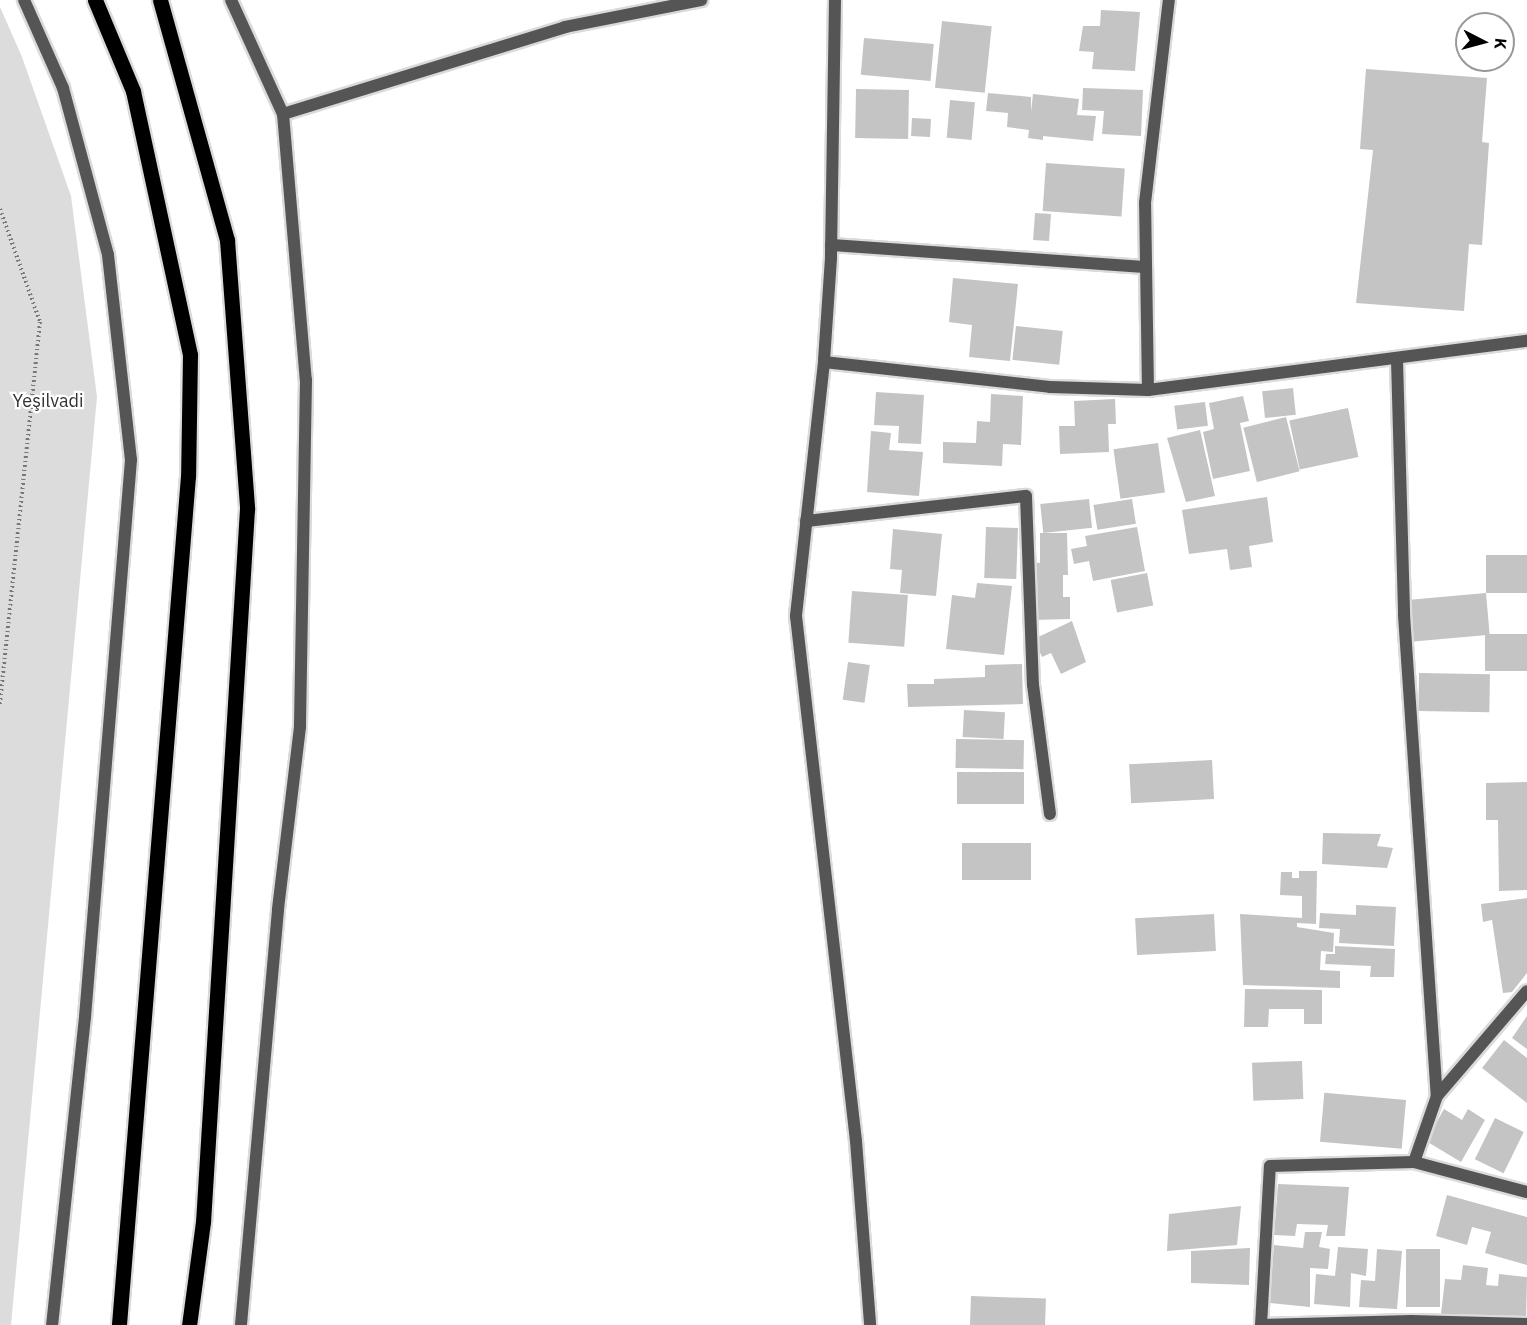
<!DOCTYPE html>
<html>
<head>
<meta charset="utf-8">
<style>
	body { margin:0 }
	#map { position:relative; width:1527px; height:1325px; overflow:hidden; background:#fff; font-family:"IBM Plex Sans",sans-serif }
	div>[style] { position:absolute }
	.green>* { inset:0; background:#dcdcdc }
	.building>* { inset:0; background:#c4c4c4; transform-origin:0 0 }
	.path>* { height:4px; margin-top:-2px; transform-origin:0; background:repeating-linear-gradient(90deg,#777 0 1.5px,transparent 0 4.5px) }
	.roads { filter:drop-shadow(2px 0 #dbdbdb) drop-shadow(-2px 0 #dbdbdb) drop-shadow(0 2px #dbdbdb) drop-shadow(0 -2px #dbdbdb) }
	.service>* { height:12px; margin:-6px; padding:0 6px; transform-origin:6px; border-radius:6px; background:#555 }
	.minor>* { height:12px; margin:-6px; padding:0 6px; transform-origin:6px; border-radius:6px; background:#555 }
	.tertiary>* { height:12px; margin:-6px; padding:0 6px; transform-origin:6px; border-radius:6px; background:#555 }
	.primary>* { height:15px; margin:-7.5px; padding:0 7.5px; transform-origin:7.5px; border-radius:7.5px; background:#000 }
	span { translate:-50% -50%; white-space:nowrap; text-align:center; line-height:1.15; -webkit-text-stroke:4.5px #fff; paint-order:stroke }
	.park-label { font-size:18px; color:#333 }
	.north { position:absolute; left:1455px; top:12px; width:60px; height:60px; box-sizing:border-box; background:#fff; border:2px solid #999; border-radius:50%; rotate:96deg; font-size:16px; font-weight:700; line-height:24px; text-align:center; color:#000 }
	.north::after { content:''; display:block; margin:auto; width:21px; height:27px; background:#000; clip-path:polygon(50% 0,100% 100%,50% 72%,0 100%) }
</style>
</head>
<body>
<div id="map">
	<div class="green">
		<div style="clip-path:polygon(0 7px,22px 57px,71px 196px,97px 397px,11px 1325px,0 1325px)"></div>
	</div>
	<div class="building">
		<div style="clip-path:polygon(1101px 10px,1140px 12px,1135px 71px,1092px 69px,1094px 52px,1079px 51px,1083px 26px,1100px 26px)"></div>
		<div style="left:942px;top:21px;width:50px;height:67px;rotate:6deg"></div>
		<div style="left:864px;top:38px;width:70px;height:37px;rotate:5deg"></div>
		<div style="clip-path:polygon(1366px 69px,1487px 78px,1482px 142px,1489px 143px,1482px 245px,1469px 244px,1464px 311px,1356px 303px,1373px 150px,1360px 149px)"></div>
		<div style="clip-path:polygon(1083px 88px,1143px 90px,1141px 136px,1102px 134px,1104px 111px,1082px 110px)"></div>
		<div style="left:856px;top:89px;width:53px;height:49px;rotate:1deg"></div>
		<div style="clip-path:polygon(988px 93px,1031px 97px,1031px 112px,1033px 94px,1079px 99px,1077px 115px,1096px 116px,1093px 141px,1043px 136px,1043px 140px,1028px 138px,1029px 130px,1007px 127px,1008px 113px,986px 111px)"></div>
		<div style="left:950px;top:100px;width:25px;height:38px;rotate:5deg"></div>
		<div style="left:912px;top:118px;width:19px;height:18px;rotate:3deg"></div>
		<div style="left:1046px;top:163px;width:79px;height:48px;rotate:4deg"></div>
		<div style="left:1035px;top:213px;width:16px;height:27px;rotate:4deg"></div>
		<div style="clip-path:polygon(953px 278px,1018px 284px,1010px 361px,969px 357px,972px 325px,949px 322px)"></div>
		<div style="left:1016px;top:326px;width:47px;height:34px;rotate:6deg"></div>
		<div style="left:1293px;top:388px;width:27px;height:31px;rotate:84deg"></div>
		<div style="clip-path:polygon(876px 392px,924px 395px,921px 444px,898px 443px,899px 426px,874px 425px)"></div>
		<div style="clip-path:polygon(991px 394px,1023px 396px,1021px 445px,1003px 444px,1002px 466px,943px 463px,943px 442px,976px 443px,977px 421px,990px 422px)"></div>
		<div style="clip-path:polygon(1243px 396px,1249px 421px,1240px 423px,1250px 471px,1213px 479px,1203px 432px,1214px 429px,1209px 403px)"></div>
		<div style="clip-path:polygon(1115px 399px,1116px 424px,1108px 424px,1109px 452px,1060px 454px,1059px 426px,1075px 426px,1074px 401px)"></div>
		<div style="left:1205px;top:402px;width:24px;height:31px;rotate:83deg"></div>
		<div style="left:1348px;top:408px;width:50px;height:60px;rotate:78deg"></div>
		<div style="left:1286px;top:417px;width:56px;height:44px;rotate:76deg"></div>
		<div style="clip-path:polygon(1200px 430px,1215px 496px,1186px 502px,1167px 438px)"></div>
		<div style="clip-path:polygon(871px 431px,891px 433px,889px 450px,923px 452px,919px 496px,867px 492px)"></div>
		<div style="left:1158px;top:443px;width:50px;height:45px;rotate:82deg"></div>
		<div style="clip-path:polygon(1267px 497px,1273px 542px,1249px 546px,1252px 567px,1230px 570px,1227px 549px,1189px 554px,1182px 510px)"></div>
		<div style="left:1089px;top:499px;width:29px;height:49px;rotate:84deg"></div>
		<div style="left:1132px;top:499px;width:25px;height:39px;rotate:81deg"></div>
		<div style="left:986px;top:527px;width:32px;height:51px;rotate:2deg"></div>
		<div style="clip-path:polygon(1137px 527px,1145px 571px,1093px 581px,1089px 561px,1074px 564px,1071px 549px,1087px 546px,1085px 536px)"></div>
		<div style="clip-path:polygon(893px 529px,942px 534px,936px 596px,900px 593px,902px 570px,890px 569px)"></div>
		<div style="clip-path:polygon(1040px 533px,1067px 533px,1068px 575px,1063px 575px,1063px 597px,1070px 597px,1070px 619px,1032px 620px,1031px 562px,1040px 563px)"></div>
		<div style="left:1527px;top:555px;width:38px;height:41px;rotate:90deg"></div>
		<div style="left:1147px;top:573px;width:33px;height:37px;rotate:79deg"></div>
		<div style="clip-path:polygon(977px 583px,1012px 586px,1004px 655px,946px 649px,952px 595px,975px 598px)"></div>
		<div style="left:852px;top:591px;width:56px;height:52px;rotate:4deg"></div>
		<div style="left:1486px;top:593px;width:42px;height:79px;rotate:85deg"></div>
		<div style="clip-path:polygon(1072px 621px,1086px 662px,1061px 674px,1051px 653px,1042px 657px,1034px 639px)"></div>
		<div style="left:1527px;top:634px;width:37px;height:42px;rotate:90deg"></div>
		<div style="left:848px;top:662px;width:22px;height:38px;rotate:8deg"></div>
		<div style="clip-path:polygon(1022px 664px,1023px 704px,908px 707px,907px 684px,934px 684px,934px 679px,985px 677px,985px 665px)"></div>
		<div style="left:1419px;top:673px;width:71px;height:38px;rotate:1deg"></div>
		<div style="left:964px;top:710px;width:41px;height:27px;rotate:3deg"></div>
		<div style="left:956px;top:739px;width:68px;height:29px;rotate:1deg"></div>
		<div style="left:1212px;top:760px;width:39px;height:83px;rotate:87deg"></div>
		<div style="left:957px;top:772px;width:67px;height:32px"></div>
		<div style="clip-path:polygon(1527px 782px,1527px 890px,1499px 891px,1498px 820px,1486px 820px,1486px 783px)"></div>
		<div style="clip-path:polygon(1323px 833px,1381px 834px,1377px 846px,1393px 848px,1387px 868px,1322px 864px)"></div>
		<div style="left:1031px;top:843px;width:37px;height:69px;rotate:90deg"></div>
		<div style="clip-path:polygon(1299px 871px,1317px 871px,1316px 924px,1297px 923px,1297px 927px,1334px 933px,1333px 952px,1321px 951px,1320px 970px,1340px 971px,1340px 988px,1243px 985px,1240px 914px,1302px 918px,1302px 896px,1280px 895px,1281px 872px,1292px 872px,1292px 878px,1299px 878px)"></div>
		<div style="clip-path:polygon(1527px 898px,1527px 973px,1512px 992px,1503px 993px,1492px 920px,1483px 922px,1481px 904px)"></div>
		<div style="clip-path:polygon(1356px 905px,1396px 907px,1394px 946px,1339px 943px,1340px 929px,1319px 928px,1320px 913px,1356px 915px)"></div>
		<div style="left:1214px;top:914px;width:37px;height:79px;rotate:87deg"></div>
		<div style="clip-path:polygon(1335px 946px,1395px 949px,1394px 977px,1370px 977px,1371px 966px,1325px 964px,1326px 954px,1335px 954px)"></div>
		<div style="clip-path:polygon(1245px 989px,1322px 990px,1322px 1024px,1304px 1024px,1304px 1009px,1269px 1009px,1268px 1027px,1244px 1027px)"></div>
		<div style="clip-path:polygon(1527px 1016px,1527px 1049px,1512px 1038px)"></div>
		<div style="clip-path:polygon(1504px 1040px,1527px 1058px,1527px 1103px,1482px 1068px)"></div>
		<div style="left:1302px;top:1061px;width:38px;height:50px;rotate:88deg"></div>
		<div style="left:1406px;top:1100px;width:49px;height:82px;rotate:95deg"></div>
		<div style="clip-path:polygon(1444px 1109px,1462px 1120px,1468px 1109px,1485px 1120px,1461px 1162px,1426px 1141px)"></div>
		<div style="left:1495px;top:1118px;width:32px;height:46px;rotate:26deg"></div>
		<div style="clip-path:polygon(1278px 1184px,1349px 1187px,1345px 1236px,1326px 1236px,1328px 1225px,1297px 1224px,1295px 1236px,1274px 1235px)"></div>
		<div style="clip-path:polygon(1447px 1195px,1527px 1217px,1527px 1265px,1485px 1253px,1491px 1232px,1472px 1227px,1467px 1245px,1436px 1236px)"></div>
		<div style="clip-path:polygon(1241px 1206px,1237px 1245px,1167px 1251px,1169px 1214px)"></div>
		<div style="clip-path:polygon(1305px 1232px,1322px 1232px,1319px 1247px,1330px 1249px,1328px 1269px,1310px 1268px,1310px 1307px,1269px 1303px,1274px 1245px,1303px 1248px)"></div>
		<div style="clip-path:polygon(1338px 1247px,1368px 1249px,1366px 1276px,1351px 1273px,1350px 1307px,1314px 1304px,1316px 1274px,1335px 1276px)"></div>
		<div style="clip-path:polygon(1250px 1248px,1249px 1285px,1191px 1283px,1191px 1251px)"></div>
		<div style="clip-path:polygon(1377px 1249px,1402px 1251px,1397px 1309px,1359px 1307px,1361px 1280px,1375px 1281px)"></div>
		<div style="left:1406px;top:1249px;width:34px;height:58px"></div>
		<div style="clip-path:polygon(1463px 1265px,1488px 1268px,1486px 1285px,1498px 1286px,1499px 1274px,1527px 1277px,1526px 1323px,1441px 1314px,1445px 1279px,1461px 1280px)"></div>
		<div style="left:971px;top:1296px;width:75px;height:29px;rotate:2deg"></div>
	</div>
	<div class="path">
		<div style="left:0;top:209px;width:120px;rotate:70.5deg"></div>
		<div style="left:40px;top:322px;width:384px;rotate:96deg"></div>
	</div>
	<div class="roads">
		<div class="service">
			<div style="left:24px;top:0;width:96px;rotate:66.1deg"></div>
			<div style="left:63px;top:88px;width:173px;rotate:74.9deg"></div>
			<div style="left:108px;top:255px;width:206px;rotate:83.6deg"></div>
			<div style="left:131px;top:460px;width:559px;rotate:94.72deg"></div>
			<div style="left:85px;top:1017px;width:310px;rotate:96.1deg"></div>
			<div style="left:231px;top:0;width:125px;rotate:65.5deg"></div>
			<div style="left:283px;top:114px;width:267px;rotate:85.1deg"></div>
			<div style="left:306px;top:380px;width:347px;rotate:91deg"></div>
			<div style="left:300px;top:727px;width:184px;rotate:96.9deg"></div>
			<div style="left:278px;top:910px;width:417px;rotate:95.1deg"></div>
		</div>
		<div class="minor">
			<div style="left:283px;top:114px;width:295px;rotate:-17.1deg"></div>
			<div style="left:565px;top:27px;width:139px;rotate:-11.2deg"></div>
			<div style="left:831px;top:245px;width:315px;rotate:4deg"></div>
			<div style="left:1397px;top:360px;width:255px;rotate:88.4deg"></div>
			<div style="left:1404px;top:615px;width:482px;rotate:86.1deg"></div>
			<div style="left:824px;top:362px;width:227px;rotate:6.3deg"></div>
			<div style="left:1050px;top:387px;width:98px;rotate:1.8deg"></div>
			<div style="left:1148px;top:390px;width:382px;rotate:-7.4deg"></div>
			<div style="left:1148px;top:390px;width:187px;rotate:-90.9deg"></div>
			<div style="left:1145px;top:203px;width:204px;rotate:-83.3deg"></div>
			<div style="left:806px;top:521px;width:221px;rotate:-6.5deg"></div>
			<div style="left:1026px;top:496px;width:189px;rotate:87.9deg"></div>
			<div style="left:1033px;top:685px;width:130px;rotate:82.5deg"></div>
			<div style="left:1414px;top:1162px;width:70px;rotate:-70.8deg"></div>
			<div style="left:1437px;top:1096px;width:138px;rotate:-49.4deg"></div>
			<div style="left:1261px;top:1325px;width:159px;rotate:-86.8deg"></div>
			<div style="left:1270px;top:1166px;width:144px;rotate:-1.6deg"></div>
			<div style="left:1414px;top:1162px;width:117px;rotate:14.9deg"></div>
			<div style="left:1261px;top:1325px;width:150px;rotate:-1.5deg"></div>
			<div style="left:1411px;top:1321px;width:116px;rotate:1.5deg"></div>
		</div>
		<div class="tertiary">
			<div style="left:835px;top:0;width:258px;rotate:90.9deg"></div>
			<div style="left:831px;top:258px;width:104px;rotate:93.9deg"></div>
			<div style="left:824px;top:362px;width:256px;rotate:96.3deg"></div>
			<div style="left:796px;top:616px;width:528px;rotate:83.48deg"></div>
			<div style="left:856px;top:1141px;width:185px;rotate:85.6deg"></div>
		</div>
		<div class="primary">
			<div style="left:95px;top:0;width:99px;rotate:67.3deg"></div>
			<div style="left:133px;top:91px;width:270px;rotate:77.8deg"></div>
			<div style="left:190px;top:355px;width:121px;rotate:90.9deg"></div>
			<div style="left:188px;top:476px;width:852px;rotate:94.65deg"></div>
			<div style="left:160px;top:0;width:249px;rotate:74.4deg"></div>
			<div style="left:227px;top:240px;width:270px;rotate:85.7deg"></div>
			<div style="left:247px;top:509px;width:714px;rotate:93.53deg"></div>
			<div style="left:203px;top:1222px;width:104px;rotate:97.7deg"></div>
		</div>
	</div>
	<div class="park-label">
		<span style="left:48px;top:401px">Yeşilvadi</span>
	</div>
	<div class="north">K</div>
</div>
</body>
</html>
